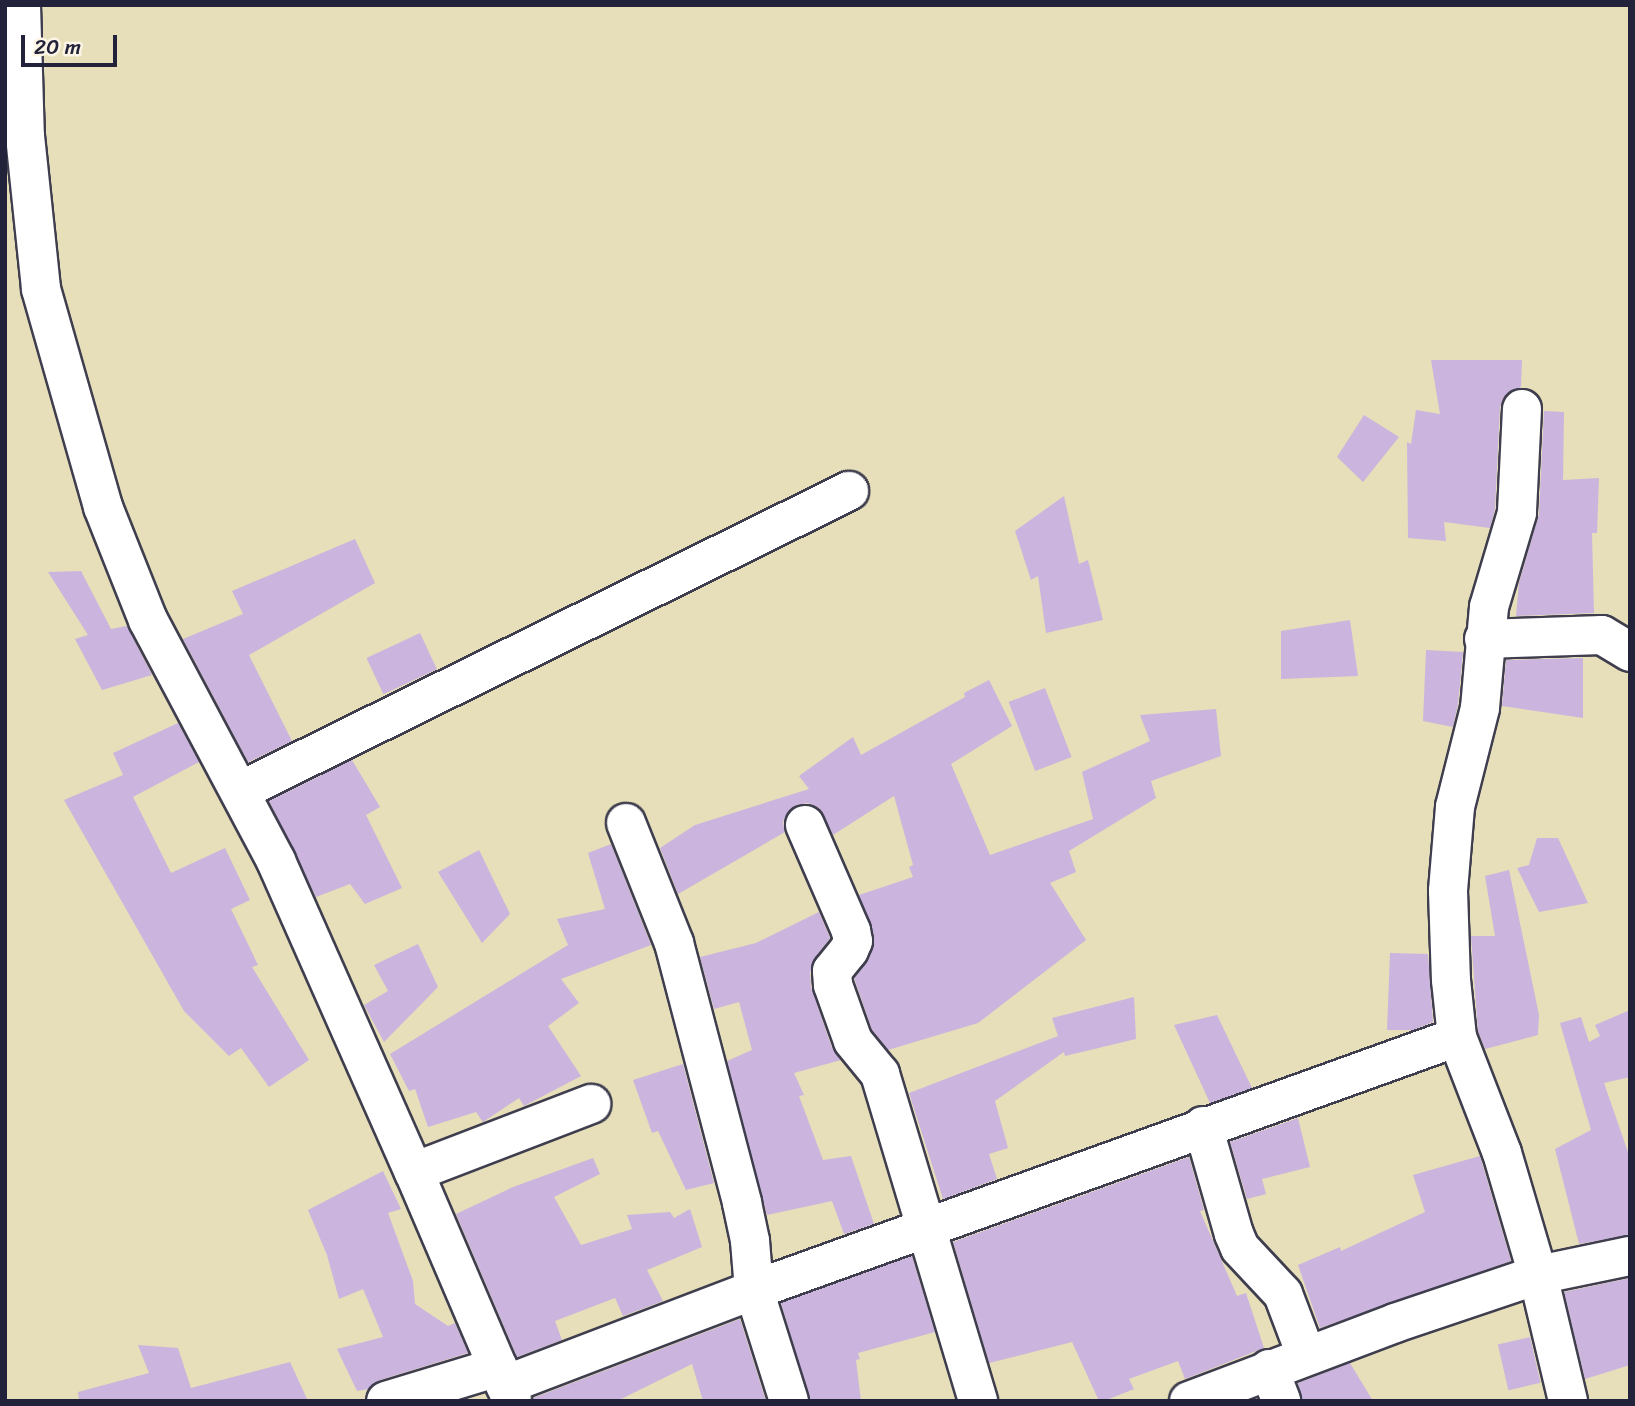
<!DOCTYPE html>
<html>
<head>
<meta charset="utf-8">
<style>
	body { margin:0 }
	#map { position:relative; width:1635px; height:1406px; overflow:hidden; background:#e6dfba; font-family:Sriracha,sans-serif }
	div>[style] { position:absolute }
	.building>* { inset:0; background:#cbb4dd; transform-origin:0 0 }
	.roads { filter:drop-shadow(2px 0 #3f3e4e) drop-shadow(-2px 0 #3f3e4e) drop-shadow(0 2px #3f3e4e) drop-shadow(0 -2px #3f3e4e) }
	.minor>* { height:38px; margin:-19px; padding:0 19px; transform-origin:19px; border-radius:19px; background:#fff }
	span { translate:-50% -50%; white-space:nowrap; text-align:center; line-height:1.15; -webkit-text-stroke:7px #fcf5e5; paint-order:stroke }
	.frame { position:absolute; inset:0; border:7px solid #22223b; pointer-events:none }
	.scale { position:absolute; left:21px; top:35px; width:96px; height:32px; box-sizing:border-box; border:4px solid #22223b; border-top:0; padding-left:9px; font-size:21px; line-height:24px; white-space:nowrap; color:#22223b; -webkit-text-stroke:5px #fcf5e5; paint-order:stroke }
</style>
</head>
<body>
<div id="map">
	<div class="building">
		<div style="clip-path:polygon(1431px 360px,1522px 360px,1521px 387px,1504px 397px,1500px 407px,1495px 509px,1490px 528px,1444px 522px,1446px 541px,1408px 538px,1407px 442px,1411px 444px,1416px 410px,1440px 414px)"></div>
		<div style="clip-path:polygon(1544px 411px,1564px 412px,1563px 480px,1599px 478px,1597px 533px,1592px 533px,1594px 613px,1516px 616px,1519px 583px,1539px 514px)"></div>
		<div style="clip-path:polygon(1364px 415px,1399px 437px,1363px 482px,1337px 457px)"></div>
		<div style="clip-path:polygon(1064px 496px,1079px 564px,1088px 560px,1103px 620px,1046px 633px,1038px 576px,1031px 580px,1015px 531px)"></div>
		<div style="clip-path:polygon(355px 539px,375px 583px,249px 655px,292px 741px,248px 762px,183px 639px,243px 614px,232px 591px)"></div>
		<div style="clip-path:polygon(81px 571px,111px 629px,127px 626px,152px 675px,102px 690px,75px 639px,88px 635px,48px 572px)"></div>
		<div style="clip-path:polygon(1350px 620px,1358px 676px,1281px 679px,1281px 631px)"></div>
		<div style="left:420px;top:633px;width:40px;height:59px;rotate:65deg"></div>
		<div style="clip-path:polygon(1426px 650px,1463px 652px,1458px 704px,1453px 727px,1423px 721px)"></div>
		<div style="clip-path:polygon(1583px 658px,1583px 718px,1502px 706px,1506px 660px)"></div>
		<div style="clip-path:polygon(989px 680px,1012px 726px,951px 764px,990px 855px,1093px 819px,1082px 772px,1150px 741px,1140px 715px,1216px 709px,1221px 756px,1151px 781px,1156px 798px,1069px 851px,1076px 872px,1050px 883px,1086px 940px,978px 1023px,888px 1050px,872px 1030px,854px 978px,869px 959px,874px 938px,859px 895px,913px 877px,909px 867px,913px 865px,894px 796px,833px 835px,819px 808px,808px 803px,796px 805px,787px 813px,783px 822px,785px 832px,678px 894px,660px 848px,695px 825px,809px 789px,799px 776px,853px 737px,861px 755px,965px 697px,964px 693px)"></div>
		<div style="left:1045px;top:688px;width:74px;height:39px;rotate:69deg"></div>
		<div style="clip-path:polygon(178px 723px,199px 762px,133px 797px,171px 873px,225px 848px,250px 900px,231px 909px,258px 965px,252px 967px,309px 1060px,269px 1087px,241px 1048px,229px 1056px,184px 1011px,64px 800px,123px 775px,113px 753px)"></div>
		<div style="clip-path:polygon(352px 760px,380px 807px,366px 815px,402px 888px,365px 904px,350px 884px,316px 897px,269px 801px)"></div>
		<div style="clip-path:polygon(1537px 838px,1558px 838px,1588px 903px,1539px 912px,1517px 868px,1529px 865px)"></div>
		<div style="clip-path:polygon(611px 844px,651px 945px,561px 979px,579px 1003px,548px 1026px,581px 1076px,524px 1106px,519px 1098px,483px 1122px,476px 1112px,428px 1127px,415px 1089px,409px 1091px,390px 1054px,568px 945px,557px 919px,605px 909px,588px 853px)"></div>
		<div style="clip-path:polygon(479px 850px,510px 914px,482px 943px,438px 872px)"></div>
		<div style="clip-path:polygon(1509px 870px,1539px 1015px,1538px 1035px,1485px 1049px,1478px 1032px,1471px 936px,1495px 936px,1485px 876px)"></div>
		<div style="clip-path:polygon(819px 912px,830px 938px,815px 958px,810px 973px,811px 987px,832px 1048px,841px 1060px,794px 1073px,804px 1095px,799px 1096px,823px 1160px,851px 1156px,874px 1224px,844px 1234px,832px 1201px,767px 1215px,727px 1061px,752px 1050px,739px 1002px,714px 1009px,700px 957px,756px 943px)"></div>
		<div style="clip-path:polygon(418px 944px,438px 987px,384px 1042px,364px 1005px,388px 991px,374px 965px)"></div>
		<div style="clip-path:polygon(1390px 953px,1428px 954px,1433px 1022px,1413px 1030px,1387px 1030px)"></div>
		<div style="clip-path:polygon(1134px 997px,1136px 1039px,1065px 1056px,1064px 1052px,995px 1101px,1008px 1148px,989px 1154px,997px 1179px,943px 1199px,909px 1093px,1058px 1036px,1052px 1018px)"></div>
		<div style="clip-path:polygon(1630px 1010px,1630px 1077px,1604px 1083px,1630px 1158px,1630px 1235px,1579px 1244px,1555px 1149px,1591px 1130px,1560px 1023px,1581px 1017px,1589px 1042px,1600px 1036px,1595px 1025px)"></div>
		<div style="clip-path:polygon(1217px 1015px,1252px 1088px,1210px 1103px,1174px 1025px)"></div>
		<div style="clip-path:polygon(683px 1064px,714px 1183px,686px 1190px,658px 1131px,652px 1133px,633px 1080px)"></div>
		<div style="clip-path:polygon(1298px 1118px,1310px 1167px,1262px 1179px,1266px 1194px,1247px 1199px,1230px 1142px)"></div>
		<div style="clip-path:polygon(1480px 1156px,1511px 1261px,1320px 1328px,1298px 1265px,1340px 1247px,1341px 1251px,1425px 1212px,1413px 1175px)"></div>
		<div style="clip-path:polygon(1189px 1157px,1204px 1210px,1200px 1211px,1237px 1296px,1246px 1293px,1264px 1348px,1185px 1379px,1178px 1361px,1129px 1379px,1134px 1389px,1104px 1401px,1099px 1401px,1072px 1342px,989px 1363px,953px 1242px)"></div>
		<div style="clip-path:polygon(593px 1158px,600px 1174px,554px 1197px,581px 1245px,632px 1229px,627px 1215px,670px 1212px,674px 1218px,690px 1209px,702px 1247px,647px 1270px,663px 1301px,623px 1316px,615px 1298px,555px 1321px,562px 1340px,517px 1357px,456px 1214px,513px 1187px)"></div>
		<div style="clip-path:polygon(383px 1171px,401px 1209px,388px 1213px,413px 1281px,415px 1304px,448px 1326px,455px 1323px,468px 1353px,380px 1380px,368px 1389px,357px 1391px,337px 1349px,383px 1337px,363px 1289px,339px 1299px,327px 1255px,308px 1210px)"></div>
		<div style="clip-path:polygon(912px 1256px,935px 1332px,858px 1353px,860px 1359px,856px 1360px,861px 1401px,810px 1401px,781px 1303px)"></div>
		<div style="clip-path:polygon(1630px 1278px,1630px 1365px,1585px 1379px,1564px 1292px)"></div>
		<div style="clip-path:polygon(740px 1319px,766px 1401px,703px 1401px,692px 1364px,617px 1401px,533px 1401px,533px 1398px)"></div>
		<div style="left:1530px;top:1337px;width:47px;height:33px;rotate:77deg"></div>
		<div style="clip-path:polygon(138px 1345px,178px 1348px,191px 1388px,290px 1362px,308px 1401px,79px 1401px,78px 1392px,149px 1373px)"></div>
		<div style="clip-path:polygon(1350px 1363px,1373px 1401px,1302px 1401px,1298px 1383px)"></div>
	</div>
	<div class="roads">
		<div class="minor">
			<div style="left:21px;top:5px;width:131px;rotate:88.3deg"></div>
			<div style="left:25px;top:136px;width:154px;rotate:84deg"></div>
			<div style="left:41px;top:289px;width:227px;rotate:74.1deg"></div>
			<div style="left:103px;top:507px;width:122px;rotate:68.3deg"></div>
			<div style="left:148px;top:620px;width:273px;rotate:62deg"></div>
			<div style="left:276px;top:861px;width:340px;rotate:66.1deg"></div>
			<div style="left:414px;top:1172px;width:249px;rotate:66.8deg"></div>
			<div style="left:1522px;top:409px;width:104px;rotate:92.8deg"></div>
			<div style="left:1517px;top:513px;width:98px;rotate:106.6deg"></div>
			<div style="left:1489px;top:607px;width:101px;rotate:95.1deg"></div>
			<div style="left:1480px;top:708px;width:102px;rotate:104.2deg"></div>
			<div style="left:1455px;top:807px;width:84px;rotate:94.8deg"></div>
			<div style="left:1448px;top:891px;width:89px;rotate:88.1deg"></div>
			<div style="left:1451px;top:980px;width:57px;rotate:84deg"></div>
			<div style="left:1457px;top:1037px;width:124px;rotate:68.8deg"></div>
			<div style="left:1502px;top:1153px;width:127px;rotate:73.6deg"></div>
			<div style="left:1538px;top:1275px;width:130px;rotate:76.6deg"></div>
			<div style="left:1484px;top:639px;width:118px;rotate:-1.9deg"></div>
			<div style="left:1602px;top:635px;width:33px;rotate:31deg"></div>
			<div style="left:240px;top:791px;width:679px;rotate:-26.23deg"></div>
			<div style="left:626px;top:823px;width:129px;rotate:68.2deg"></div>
			<div style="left:674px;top:943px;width:269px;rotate:75.3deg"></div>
			<div style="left:742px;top:1203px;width:39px;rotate:78deg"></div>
			<div style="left:750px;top:1241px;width:49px;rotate:85.3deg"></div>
			<div style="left:754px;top:1290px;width:116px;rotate:72.5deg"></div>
			<div style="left:805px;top:825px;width:116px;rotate:66.5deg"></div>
			<div style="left:851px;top:931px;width:10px;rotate:79deg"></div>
			<div style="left:853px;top:941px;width:10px;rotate:114deg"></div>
			<div style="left:849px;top:950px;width:27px;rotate:129deg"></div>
			<div style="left:832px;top:971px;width:14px;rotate:86deg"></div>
			<div style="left:833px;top:985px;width:59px;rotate:70.3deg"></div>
			<div style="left:853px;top:1041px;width:43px;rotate:50.7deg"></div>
			<div style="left:880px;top:1074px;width:341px;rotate:73.3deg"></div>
			<div style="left:1203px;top:1126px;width:112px;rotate:74deg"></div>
			<div style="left:1234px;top:1234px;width:15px;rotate:67deg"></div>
			<div style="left:1240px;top:1248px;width:63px;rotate:46.9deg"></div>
			<div style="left:1283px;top:1294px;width:65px;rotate:69.3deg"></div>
			<div style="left:414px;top:1172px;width:190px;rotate:-21deg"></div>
			<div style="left:1269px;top:1369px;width:34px;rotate:69deg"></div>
			<div style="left:505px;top:1385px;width:267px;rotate:-20.9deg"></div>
			<div style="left:754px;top:1290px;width:747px;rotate:-19.79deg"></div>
			<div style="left:386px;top:1401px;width:117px;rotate:-16.9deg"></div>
			<div style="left:1189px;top:1401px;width:220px;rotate:-20.7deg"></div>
			<div style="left:1395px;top:1323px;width:151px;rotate:-18.6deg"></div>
			<div style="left:1538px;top:1275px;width:94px;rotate:-11.7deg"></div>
		</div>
	</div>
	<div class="frame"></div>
	<div class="scale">20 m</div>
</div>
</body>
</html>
